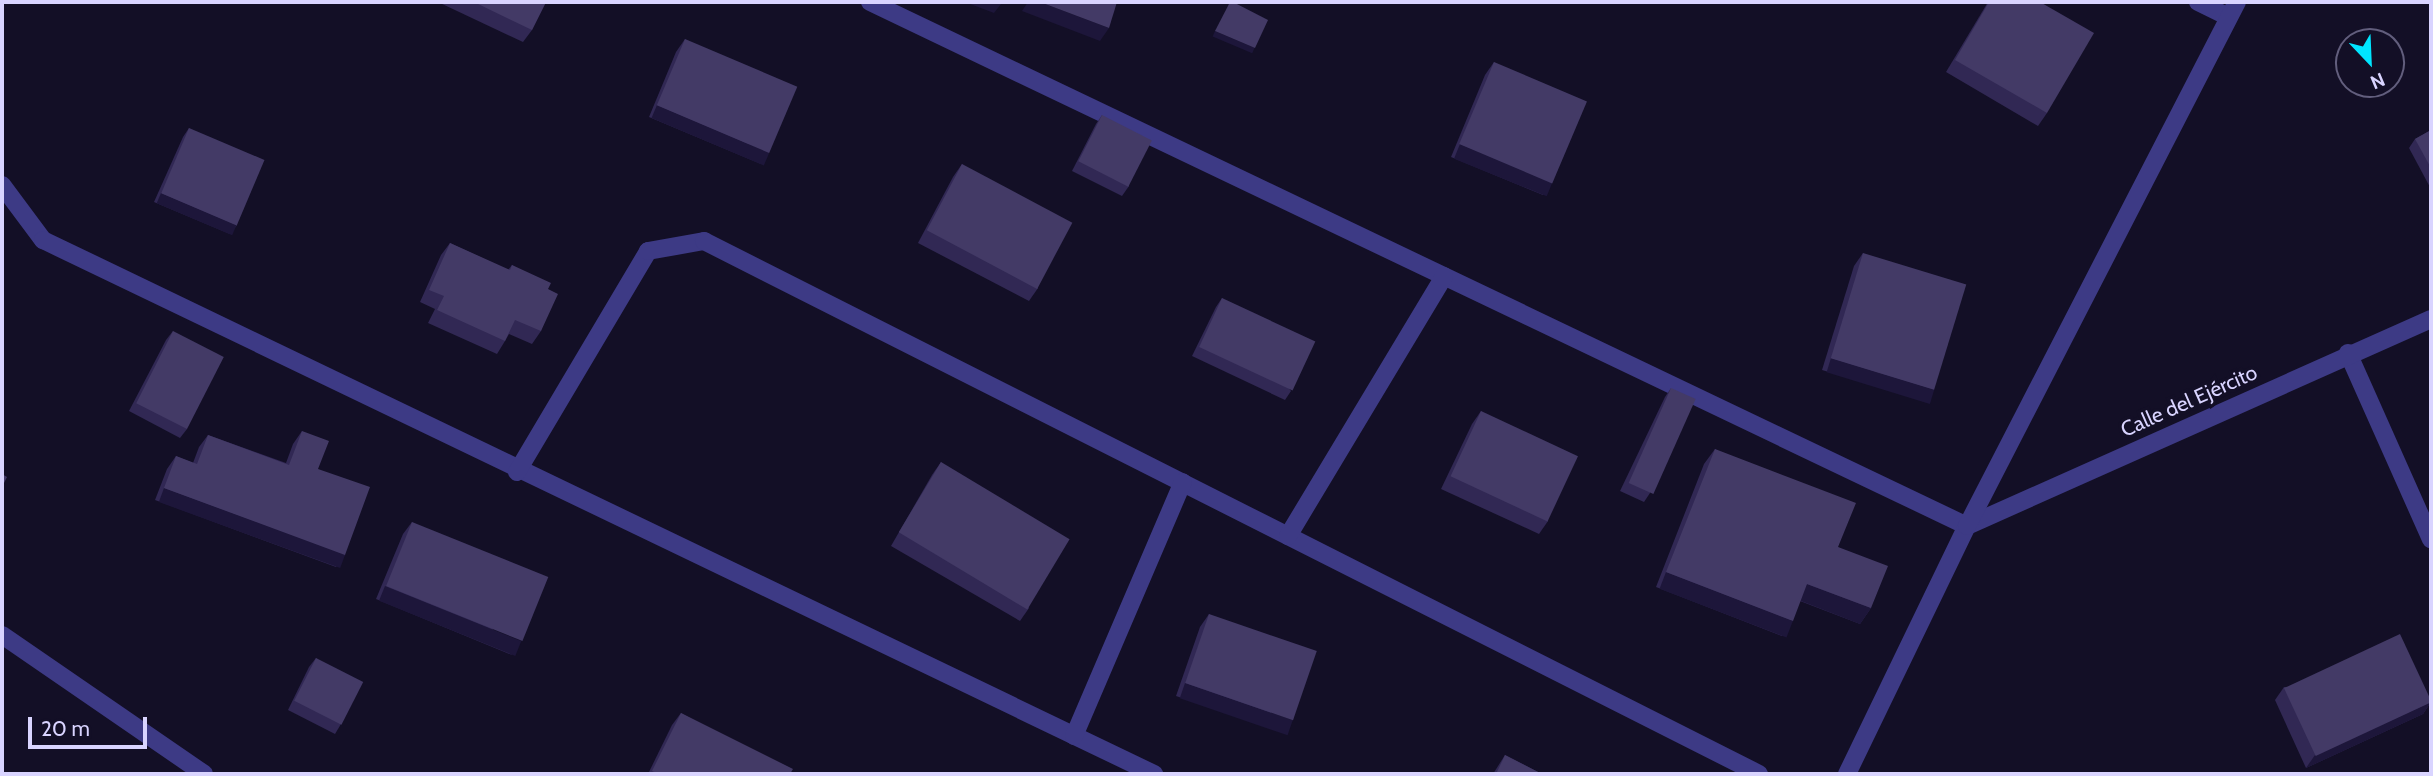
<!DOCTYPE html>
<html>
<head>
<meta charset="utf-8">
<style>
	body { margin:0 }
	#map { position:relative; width:2433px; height:776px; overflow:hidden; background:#130f26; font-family:Cabin,sans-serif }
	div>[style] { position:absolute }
	.street>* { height:18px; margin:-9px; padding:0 9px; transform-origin:9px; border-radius:9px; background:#3d3a85 }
	.wall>* { inset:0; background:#312854 }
	.shaded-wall>* { inset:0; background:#1d163a; transform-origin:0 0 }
	.building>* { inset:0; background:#433a66; transform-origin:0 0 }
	span { translate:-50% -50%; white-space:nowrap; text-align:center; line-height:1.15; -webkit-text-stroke:7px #130f26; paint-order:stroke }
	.street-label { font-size:21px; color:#d9d4ff }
	.frame { position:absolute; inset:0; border:4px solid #d9d4ff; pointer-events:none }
	.north { position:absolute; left:2335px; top:28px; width:70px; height:70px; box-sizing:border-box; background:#130f26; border:2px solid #625e7d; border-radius:50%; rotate:157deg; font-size:19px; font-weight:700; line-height:28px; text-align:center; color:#d9d4ff }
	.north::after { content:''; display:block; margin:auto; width:24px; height:32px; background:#00e5ff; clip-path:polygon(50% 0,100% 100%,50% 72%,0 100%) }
	.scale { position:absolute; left:28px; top:717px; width:119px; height:32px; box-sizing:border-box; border:4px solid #d9d4ff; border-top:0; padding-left:9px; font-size:21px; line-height:24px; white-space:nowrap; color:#d9d4ff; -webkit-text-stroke:5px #130f26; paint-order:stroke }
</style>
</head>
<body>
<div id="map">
	<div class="street">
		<div style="left:870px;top:2px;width:1216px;rotate:25.53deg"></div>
		<div style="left:2198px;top:2px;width:34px;rotate:26deg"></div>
		<div style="left:2px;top:185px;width:69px;rotate:53.3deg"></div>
		<div style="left:43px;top:240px;width:1233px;rotate:25.67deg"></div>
		<div style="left:2348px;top:353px;width:204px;rotate:66deg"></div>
		<div style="left:517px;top:472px;width:257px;rotate:-59.3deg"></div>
		<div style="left:648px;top:251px;width:57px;rotate:-10.1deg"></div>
		<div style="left:704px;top:241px;width:1182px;rotate:26.8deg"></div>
		<div style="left:1967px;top:526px;width:508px;rotate:-24.04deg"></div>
		<div style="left:1288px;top:536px;width:303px;rotate:-59deg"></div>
		<div style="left:2px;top:635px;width:245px;rotate:34.5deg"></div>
		<div style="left:1074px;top:736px;width:276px;rotate:-66.8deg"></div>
		<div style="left:1847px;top:774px;width:276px;rotate:-64.2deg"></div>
		<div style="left:1967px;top:526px;width:589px;rotate:-62.74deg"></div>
	</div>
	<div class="wall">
		<div style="clip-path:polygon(438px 2px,546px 2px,532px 30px,523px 42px)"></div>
		<div style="clip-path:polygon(1988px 2px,2040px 2px,2047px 113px,2038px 126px,1946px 72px)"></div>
		<div style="clip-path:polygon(685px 39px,761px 164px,649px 117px,676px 52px)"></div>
		<div style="clip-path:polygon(1494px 62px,1552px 182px,1543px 195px,1451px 157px,1485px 75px)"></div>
		<div style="clip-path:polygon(1102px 115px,1129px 186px,1122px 196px,1072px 171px,1096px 124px)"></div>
		<div style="clip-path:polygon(189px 128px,237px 225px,230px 234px,154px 202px,183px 137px)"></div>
		<div style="clip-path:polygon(2431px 130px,2431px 189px,2409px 148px,2415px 139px)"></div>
		<div style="clip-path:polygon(962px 164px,1038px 288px,1029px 301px,918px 243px,953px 177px)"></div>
		<div style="clip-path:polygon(450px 243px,508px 270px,512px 265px,548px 289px,541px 331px,532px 344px,509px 334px,505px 341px,497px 354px,428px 323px,435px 309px,420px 302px,441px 255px)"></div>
		<div style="clip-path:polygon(1863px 253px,1934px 389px,1925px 401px,1822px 370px,1854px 266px)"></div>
		<div style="clip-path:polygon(1222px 298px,1291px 391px,1285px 400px,1192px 356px,1216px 307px)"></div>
		<div style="clip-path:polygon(173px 331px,187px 429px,180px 438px,129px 411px,166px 340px)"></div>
		<div style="clip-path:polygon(1671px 388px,1650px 493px,1644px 502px,1620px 491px,1665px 397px)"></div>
		<div style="clip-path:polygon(1481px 411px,1548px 521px,1539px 534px,1441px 489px,1472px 424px)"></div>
		<div style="clip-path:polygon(302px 431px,318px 469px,345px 555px,336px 567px,155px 500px,167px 469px,176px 456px,193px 463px,199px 447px,208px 435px,286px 463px,293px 444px)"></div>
		<div style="clip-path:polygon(1715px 449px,1838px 547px,1871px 608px,1860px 624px,1800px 601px,1782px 636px,1656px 587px,1704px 464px)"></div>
		<div style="clip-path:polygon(941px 462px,1029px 608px,1020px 621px,891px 546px,932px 475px)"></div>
		<div style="clip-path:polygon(412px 522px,512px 655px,376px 599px,403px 534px)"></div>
		<div style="clip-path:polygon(1209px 614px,1284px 733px,1176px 696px,1200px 627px)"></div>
		<div style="clip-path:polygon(316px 658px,341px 724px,335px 734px,288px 710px,309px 667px)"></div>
		<div style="clip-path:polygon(2284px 687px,2431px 702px,2423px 714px,2306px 768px,2275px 700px)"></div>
		<div style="clip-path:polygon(681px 713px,790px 774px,648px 774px,672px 725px)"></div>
		<div style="clip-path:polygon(1505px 755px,1542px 774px,1493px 774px)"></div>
	</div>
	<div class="shaded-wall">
		<div style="clip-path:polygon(965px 2px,995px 2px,1001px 4px,994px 13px)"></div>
		<div style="clip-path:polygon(1028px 2px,1040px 2px,1109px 28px,1100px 41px,1022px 11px)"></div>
		<div style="left:1215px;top:31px;width:43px;height:6px;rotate:23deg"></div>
		<div style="left:657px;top:105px;width:122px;height:14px;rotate:23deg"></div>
		<div style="left:1460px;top:144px;width:100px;height:16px;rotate:22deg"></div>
		<div style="left:161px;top:193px;width:82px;height:11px;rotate:23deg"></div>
		<div style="left:1831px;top:358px;width:108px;height:15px;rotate:17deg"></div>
		<div style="left:164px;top:488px;width:193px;height:15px;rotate:20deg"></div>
		<div style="left:1666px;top:572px;width:136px;height:18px;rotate:21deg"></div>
		<div style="clip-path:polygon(1807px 584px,1871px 608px,1860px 624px,1796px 599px)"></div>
		<div style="left:385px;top:586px;width:147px;height:16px;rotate:22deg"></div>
		<div style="left:1185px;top:683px;width:114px;height:16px;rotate:19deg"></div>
		<div style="clip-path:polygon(2431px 702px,2423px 714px,2306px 768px,2315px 755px)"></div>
	</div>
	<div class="building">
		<div style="clip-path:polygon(474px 2px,546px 2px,532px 30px)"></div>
		<div style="clip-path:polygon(1040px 2px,1117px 2px,1109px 28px)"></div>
		<div style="clip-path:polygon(1230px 2px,1233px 2px,1268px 20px,1255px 48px,1215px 31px)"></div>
		<div style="clip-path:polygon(1989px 2px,2040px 2px,2094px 33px,2047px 113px,1955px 60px)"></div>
		<div style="left:685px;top:39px;width:122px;height:72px;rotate:23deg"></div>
		<div style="left:1494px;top:62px;width:101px;height:89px;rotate:23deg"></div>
		<div style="left:1102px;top:115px;width:56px;height:52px;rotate:27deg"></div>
		<div style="left:189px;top:128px;width:82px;height:71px;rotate:23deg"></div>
		<div style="clip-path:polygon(2431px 130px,2431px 168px,2415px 139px)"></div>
		<div style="left:962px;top:164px;width:125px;height:75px;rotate:28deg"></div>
		<div style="clip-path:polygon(450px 243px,510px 270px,512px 265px,551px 283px,548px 289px,558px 294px,541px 331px,515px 320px,505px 341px,437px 310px,444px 296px,429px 290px)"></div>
		<div style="left:1863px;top:253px;width:108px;height:110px;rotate:17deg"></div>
		<div style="left:1222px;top:298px;width:103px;height:54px;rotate:25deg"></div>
		<div style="left:173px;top:331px;width:57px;height:81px;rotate:27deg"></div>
		<div style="left:1671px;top:388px;width:27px;height:104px;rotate:24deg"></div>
		<div style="left:1481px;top:411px;width:107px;height:72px;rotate:25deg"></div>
		<div style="clip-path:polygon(302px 431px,329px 441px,318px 469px,370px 487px,345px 555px,164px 488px,176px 456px,197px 464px,208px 435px,289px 465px)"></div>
		<div style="clip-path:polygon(1715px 449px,1856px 503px,1838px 547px,1888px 566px,1871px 608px,1807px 584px,1793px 621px,1666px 572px)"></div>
		<div style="left:941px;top:462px;width:150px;height:82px;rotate:31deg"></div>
		<div style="clip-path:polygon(2px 474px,7px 477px,2px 487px)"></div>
		<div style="left:412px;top:522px;width:147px;height:69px;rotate:22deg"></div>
		<div style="left:1209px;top:614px;width:114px;height:73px;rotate:19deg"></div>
		<div style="left:2400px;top:634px;width:75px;height:128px;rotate:65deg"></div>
		<div style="left:316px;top:658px;width:53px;height:48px;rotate:27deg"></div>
		<div style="clip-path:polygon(681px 713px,793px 769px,790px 774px,659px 774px,652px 771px)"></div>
		<div style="clip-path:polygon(1505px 755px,1542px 774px,1496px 774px)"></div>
	</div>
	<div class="street-label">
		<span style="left:2189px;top:401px;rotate:-24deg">Calle del Ejército</span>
	</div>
	<div class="frame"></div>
	<div class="north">N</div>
	<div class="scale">20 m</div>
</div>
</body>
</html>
